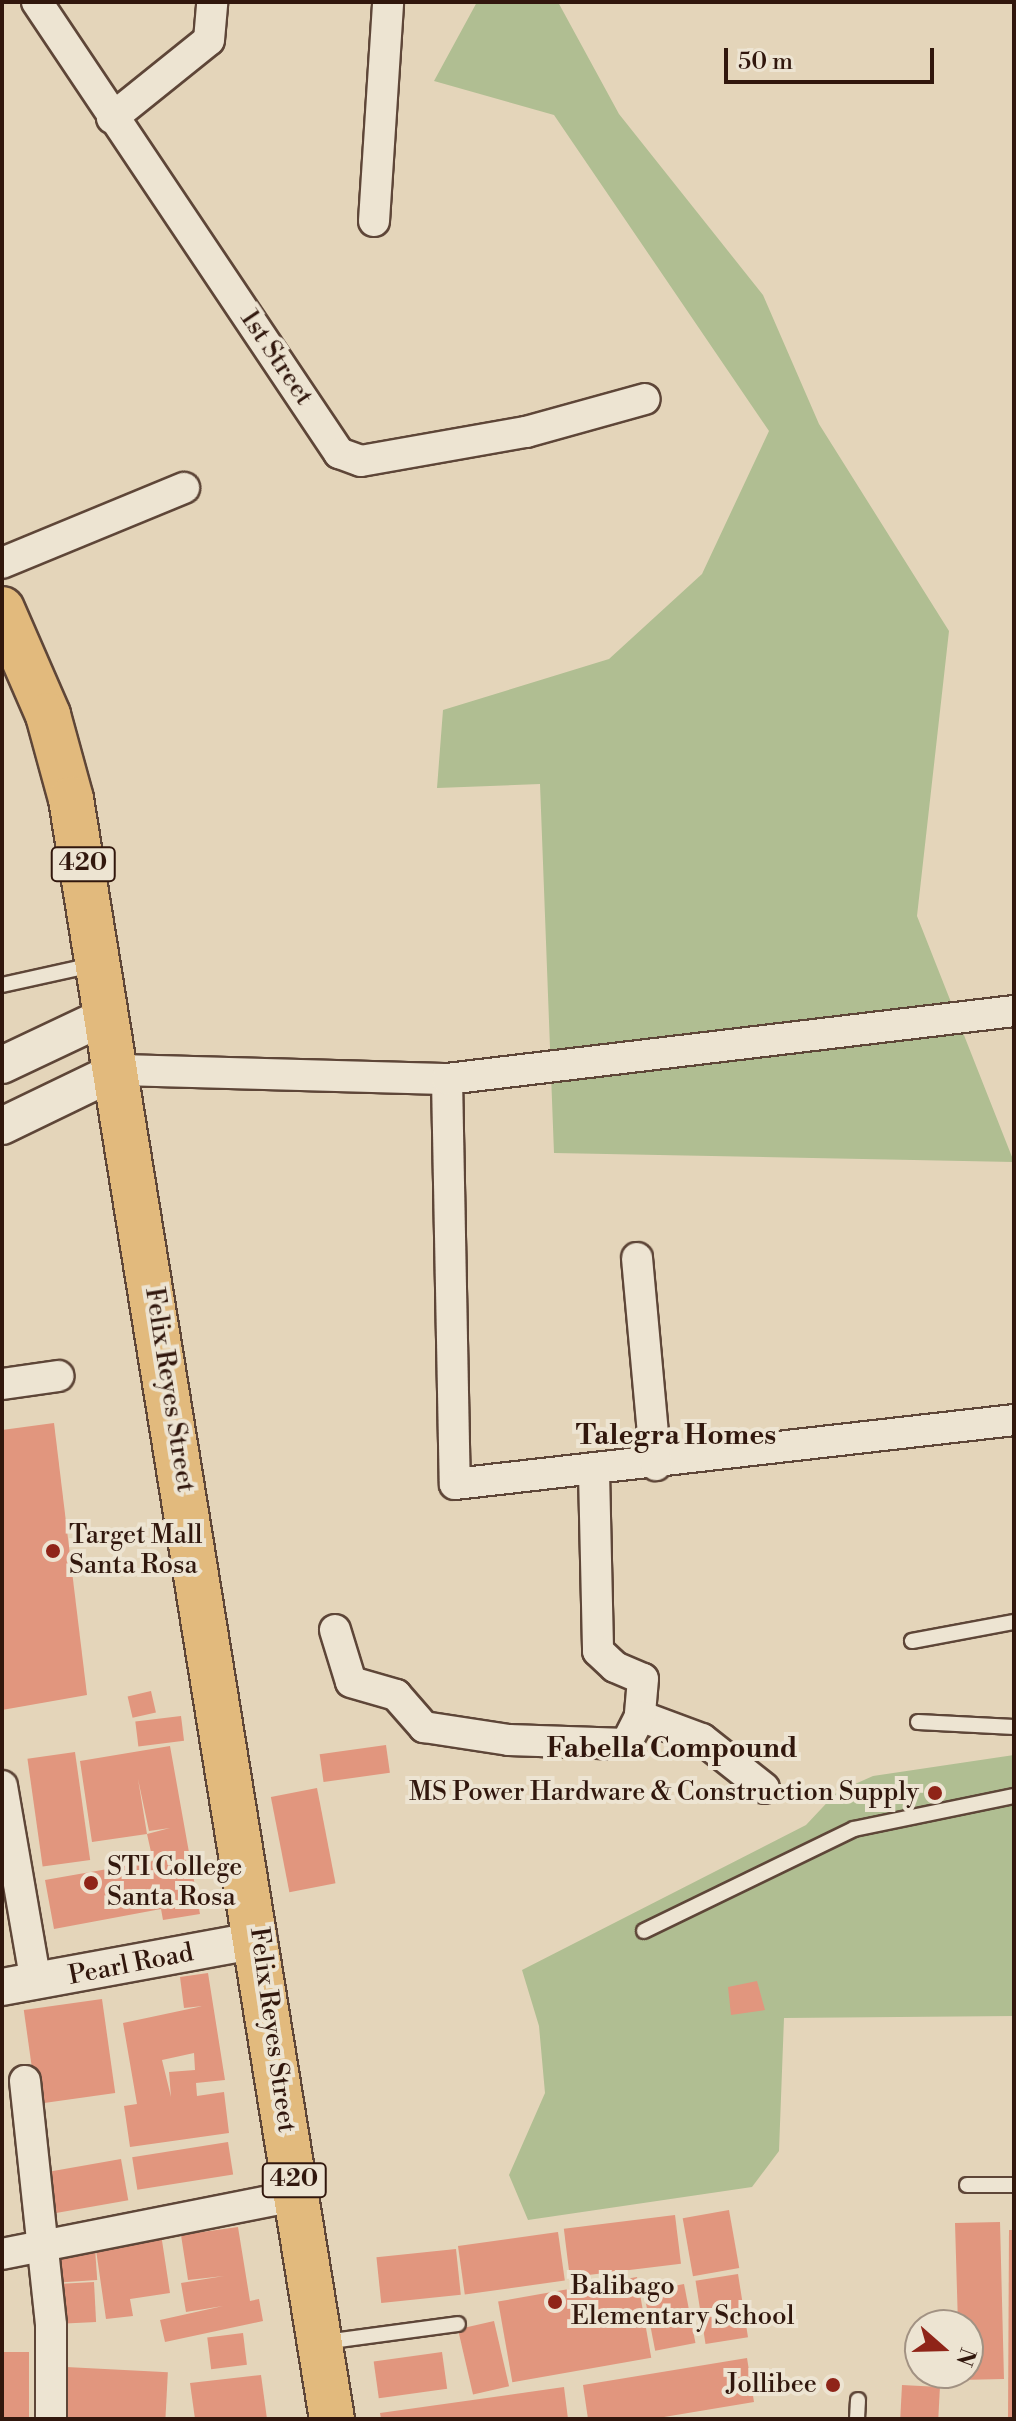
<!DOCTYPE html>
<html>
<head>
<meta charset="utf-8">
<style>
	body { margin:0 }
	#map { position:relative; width:1016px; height:2421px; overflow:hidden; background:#e4d5ba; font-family:"Libre Bodoni",serif }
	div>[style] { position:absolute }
	.green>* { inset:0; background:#b0be92 }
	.building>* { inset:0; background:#e1967e; transform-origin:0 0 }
	.roads { filter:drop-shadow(2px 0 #5e4638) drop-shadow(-2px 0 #5e4638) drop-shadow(0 2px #5e4638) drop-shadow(0 -2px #5e4638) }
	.service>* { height:14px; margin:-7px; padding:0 7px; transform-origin:7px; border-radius:7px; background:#ede4d2 }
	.minor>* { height:30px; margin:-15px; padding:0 15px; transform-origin:15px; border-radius:15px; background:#ede4d2 }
	.tertiary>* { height:36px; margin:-18px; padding:0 18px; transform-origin:18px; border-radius:18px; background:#ede4d2 }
	.primary>* { height:44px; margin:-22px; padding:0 22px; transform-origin:22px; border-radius:22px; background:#e2ba7d }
	.dots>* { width:22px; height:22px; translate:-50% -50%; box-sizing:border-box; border:4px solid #ede4d2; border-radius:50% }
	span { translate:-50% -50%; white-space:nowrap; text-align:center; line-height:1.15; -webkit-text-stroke:8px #ede4d2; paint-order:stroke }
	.shield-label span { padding:2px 6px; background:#ede4d2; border:2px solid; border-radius:6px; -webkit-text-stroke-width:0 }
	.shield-label { font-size:24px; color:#31170d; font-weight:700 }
	.street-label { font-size:26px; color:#31170d }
	.poi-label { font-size:26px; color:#31170d }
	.left { translate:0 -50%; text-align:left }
	.right { translate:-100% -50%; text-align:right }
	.neighbourhood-label { font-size:28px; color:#31170d; font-weight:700 }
	.frame { position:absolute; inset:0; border:4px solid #31170d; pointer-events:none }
	.north { position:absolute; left:904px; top:2309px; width:80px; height:80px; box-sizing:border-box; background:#ede4d2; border:2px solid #a29283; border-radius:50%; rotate:110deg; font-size:22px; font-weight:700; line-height:32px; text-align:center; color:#31170d }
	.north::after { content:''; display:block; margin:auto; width:28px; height:36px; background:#8f2418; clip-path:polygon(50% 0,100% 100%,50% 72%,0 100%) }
	.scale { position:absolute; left:724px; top:48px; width:210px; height:36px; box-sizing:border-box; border:4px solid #31170d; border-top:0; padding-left:10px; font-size:24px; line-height:28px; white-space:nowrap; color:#31170d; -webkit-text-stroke:6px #ede4d2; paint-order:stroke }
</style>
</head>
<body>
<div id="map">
	<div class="green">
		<div style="clip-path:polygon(477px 2px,558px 2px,619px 114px,763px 295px,819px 424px,949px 631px,917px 916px,1014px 1162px,554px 1153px,540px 784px,437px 788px,443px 710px,609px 659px,702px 574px,769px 431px,554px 115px,434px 81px)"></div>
		<div style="clip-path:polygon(1014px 1755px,1014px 2016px,784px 2018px,779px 2151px,752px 2187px,528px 2220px,509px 2175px,545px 2093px,539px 2026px,522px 1970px,806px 1825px,837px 1792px,873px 1776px)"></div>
	</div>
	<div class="building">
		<div style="clip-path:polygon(54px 1423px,87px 1695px,2px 1710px,2px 1430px)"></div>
		<div style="left:151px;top:1691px;width:22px;height:24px;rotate:77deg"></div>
		<div style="left:181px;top:1716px;width:25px;height:46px;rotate:83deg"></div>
		<div style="left:386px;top:1745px;width:28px;height:67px;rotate:82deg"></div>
		<div style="clip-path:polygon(170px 1746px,200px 1914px,163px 1920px,161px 1909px,54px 1929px,45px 1880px,153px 1861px,147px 1834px,170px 1828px,149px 1831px,138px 1779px,147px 1834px,92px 1842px,80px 1761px)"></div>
		<div style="left:75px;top:1752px;width:109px;height:48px;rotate:82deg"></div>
		<div style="left:317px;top:1788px;width:97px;height:47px;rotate:79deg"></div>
		<div style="clip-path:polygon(evenodd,208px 1973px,225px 2080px,196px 2083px,197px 2096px,224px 2092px,229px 2133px,130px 2147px,124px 2106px,137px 2104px,123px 2023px,203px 2006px,184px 2008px,180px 1977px,208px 1973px,194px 2053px,195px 2070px,169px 2072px,171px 2097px,162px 2060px,194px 2053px)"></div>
		<div style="clip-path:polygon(757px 1981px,765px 2010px,731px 2015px,728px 1987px)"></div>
		<div style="left:102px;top:1999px;width:95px;height:79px;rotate:82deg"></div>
		<div style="left:228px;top:2142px;width:33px;height:97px;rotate:81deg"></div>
		<div style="left:121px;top:2159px;width:42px;height:79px;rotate:80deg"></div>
		<div style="left:729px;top:2210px;width:59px;height:47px;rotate:80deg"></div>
		<div style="left:675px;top:2215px;width:49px;height:112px;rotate:83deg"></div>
		<div style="clip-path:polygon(1000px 2222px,1004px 2379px,959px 2380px,959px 2373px,968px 2373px,968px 2325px,958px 2325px,955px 2223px)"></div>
		<div style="clip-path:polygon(238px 2227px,250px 2301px,259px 2299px,263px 2321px,165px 2342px,160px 2320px,223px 2306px,186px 2312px,181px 2283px,224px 2276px,188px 2280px,181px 2235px)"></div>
		<div style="clip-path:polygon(1009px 2230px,1014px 2230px,1014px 2419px,1008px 2419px)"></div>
		<div style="left:558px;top:2232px;width:49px;height:101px;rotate:82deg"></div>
		<div style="clip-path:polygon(161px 2234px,170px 2293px,130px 2299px,133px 2316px,106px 2319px,95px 2243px)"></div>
		<div style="left:95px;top:2248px;width:32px;height:42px;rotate:86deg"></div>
		<div style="left:456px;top:2249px;width:46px;height:80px;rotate:84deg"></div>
		<div style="left:738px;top:2274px;width:64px;height:43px;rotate:81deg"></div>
		<div style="left:637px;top:2277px;width:82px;height:141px;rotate:80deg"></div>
		<div style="left:94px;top:2282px;width:40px;height:41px;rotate:87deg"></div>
		<div style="left:684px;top:2284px;width:60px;height:41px;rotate:79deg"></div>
		<div style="left:494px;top:2321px;width:67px;height:37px;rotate:77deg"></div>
		<div style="left:243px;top:2333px;width:32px;height:36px;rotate:83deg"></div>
		<div style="left:2px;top:2352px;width:27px;height:67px"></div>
		<div style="left:442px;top:2352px;width:37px;height:69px;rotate:82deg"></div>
		<div style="clip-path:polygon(747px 2358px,754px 2402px,652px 2419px,588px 2419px,583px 2385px)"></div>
		<div style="left:66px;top:2367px;width:102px;height:52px;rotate:3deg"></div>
		<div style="clip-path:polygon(261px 2375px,267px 2419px,195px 2419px,190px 2383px)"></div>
		<div style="left:902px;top:2385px;width:38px;height:34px;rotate:3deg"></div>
		<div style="clip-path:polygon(564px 2387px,568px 2419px,381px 2419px,380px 2413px)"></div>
	</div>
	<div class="roads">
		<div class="service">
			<div style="left:2px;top:985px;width:92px;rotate:-12.5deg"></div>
			<div style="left:912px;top:1641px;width:104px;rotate:-10.6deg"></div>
			<div style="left:918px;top:1722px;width:96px;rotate:3deg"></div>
			<div style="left:644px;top:1931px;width:233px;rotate:-25.9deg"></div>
			<div style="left:854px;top:1829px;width:163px;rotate:-11.7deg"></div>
			<div style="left:967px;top:2185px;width:47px"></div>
			<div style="left:325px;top:2342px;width:134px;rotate:-7.7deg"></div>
			<div style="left:857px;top:2419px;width:19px;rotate:-87deg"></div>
		</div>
		<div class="minor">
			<div style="left:37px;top:2px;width:543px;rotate:56.19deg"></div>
			<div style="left:339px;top:453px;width:23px;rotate:20deg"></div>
			<div style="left:361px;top:461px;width:168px;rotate:-10deg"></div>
			<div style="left:526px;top:432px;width:123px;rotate:-15.5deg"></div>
			<div style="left:112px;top:118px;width:124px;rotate:-38.8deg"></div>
			<div style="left:209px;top:40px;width:38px;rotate:-85deg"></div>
			<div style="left:374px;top:221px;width:219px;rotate:-86.3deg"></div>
			<div style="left:2px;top:563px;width:197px;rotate:-22.4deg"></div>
			<div style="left:118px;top:1070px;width:329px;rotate:1.6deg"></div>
			<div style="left:447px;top:1079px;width:405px;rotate:88.9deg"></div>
			<div style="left:455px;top:1484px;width:563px;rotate:-6.53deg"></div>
			<div style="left:447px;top:1079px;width:571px;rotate:-6.84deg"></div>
			<div style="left:637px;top:1258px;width:208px;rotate:84.8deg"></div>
			<div style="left:2px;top:1384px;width:57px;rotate:-8.1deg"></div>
			<div style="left:594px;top:1472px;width:179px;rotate:88.7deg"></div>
			<div style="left:598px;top:1651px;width:23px;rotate:43deg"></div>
			<div style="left:615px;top:1667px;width:30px;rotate:23deg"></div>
			<div style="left:643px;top:1679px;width:37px;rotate:95deg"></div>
			<div style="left:640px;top:1716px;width:66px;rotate:20.4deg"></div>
			<div style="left:702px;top:1739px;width:79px;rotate:38.3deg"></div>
			<div style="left:335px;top:1630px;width:54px;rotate:72.9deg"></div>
			<div style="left:351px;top:1682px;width:47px;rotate:16.1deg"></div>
			<div style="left:396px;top:1695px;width:43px;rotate:48.8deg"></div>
			<div style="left:424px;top:1727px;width:86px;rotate:8.7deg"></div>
			<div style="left:509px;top:1740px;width:117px;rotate:2deg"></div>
			<div style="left:626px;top:1744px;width:31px;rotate:-63deg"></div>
			<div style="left:2px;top:1786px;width:200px;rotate:80.2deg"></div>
			<div style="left:25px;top:2081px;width:245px;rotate:83.9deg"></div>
			<div style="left:51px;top:2325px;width:94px;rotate:90deg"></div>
			<div style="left:2px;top:2254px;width:300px;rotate:-11.2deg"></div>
		</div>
		<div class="tertiary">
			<div style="left:2px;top:1065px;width:117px;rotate:-25.3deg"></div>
			<div style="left:2px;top:1126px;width:129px;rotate:-25.8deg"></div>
			<div style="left:2px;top:1987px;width:261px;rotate:-10.4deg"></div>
		</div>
		<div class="primary">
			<div style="left:2px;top:609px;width:116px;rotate:66.5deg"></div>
			<div style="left:48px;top:715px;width:87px;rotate:74.7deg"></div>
			<div style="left:71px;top:799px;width:1641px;rotate:80.85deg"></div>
		</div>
	</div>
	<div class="dots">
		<div style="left:53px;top:1551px;background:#8f2418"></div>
		<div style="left:935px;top:1793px;background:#8f2418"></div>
		<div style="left:91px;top:1883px;background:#8f2418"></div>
		<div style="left:555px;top:2302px;background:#8f2418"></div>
		<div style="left:833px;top:2385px;background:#8f2418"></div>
	</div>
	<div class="shield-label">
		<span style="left:83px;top:864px">420</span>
		<span style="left:294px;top:2180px">420</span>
	</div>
	<div class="street-label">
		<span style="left:276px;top:358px;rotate:56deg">1st Street</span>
		<span style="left:169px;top:1390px;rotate:81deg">Felix Reyes Street</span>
		<span style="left:131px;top:1965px;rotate:-11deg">Pearl Road</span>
		<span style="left:272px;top:2030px;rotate:82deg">Felix Reyes Street</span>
	</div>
	<div class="poi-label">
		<span class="left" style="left:69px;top:1551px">Target Mall<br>Santa Rosa</span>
		<span class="right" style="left:919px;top:1793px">MS Power Hardware &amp; Construction Supply</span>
		<span class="left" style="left:107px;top:1883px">STI College<br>Santa Rosa</span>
		<span class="left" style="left:571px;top:2302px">Balibago<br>Elementary School</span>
		<span class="right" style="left:817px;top:2385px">Jollibee</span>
	</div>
	<div class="neighbourhood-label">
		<span style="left:676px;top:1436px">Talegra Homes</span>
		<span style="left:672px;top:1749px">Fabella Compound</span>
	</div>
	<div class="frame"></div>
	<div class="north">N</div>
	<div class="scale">50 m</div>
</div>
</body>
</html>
